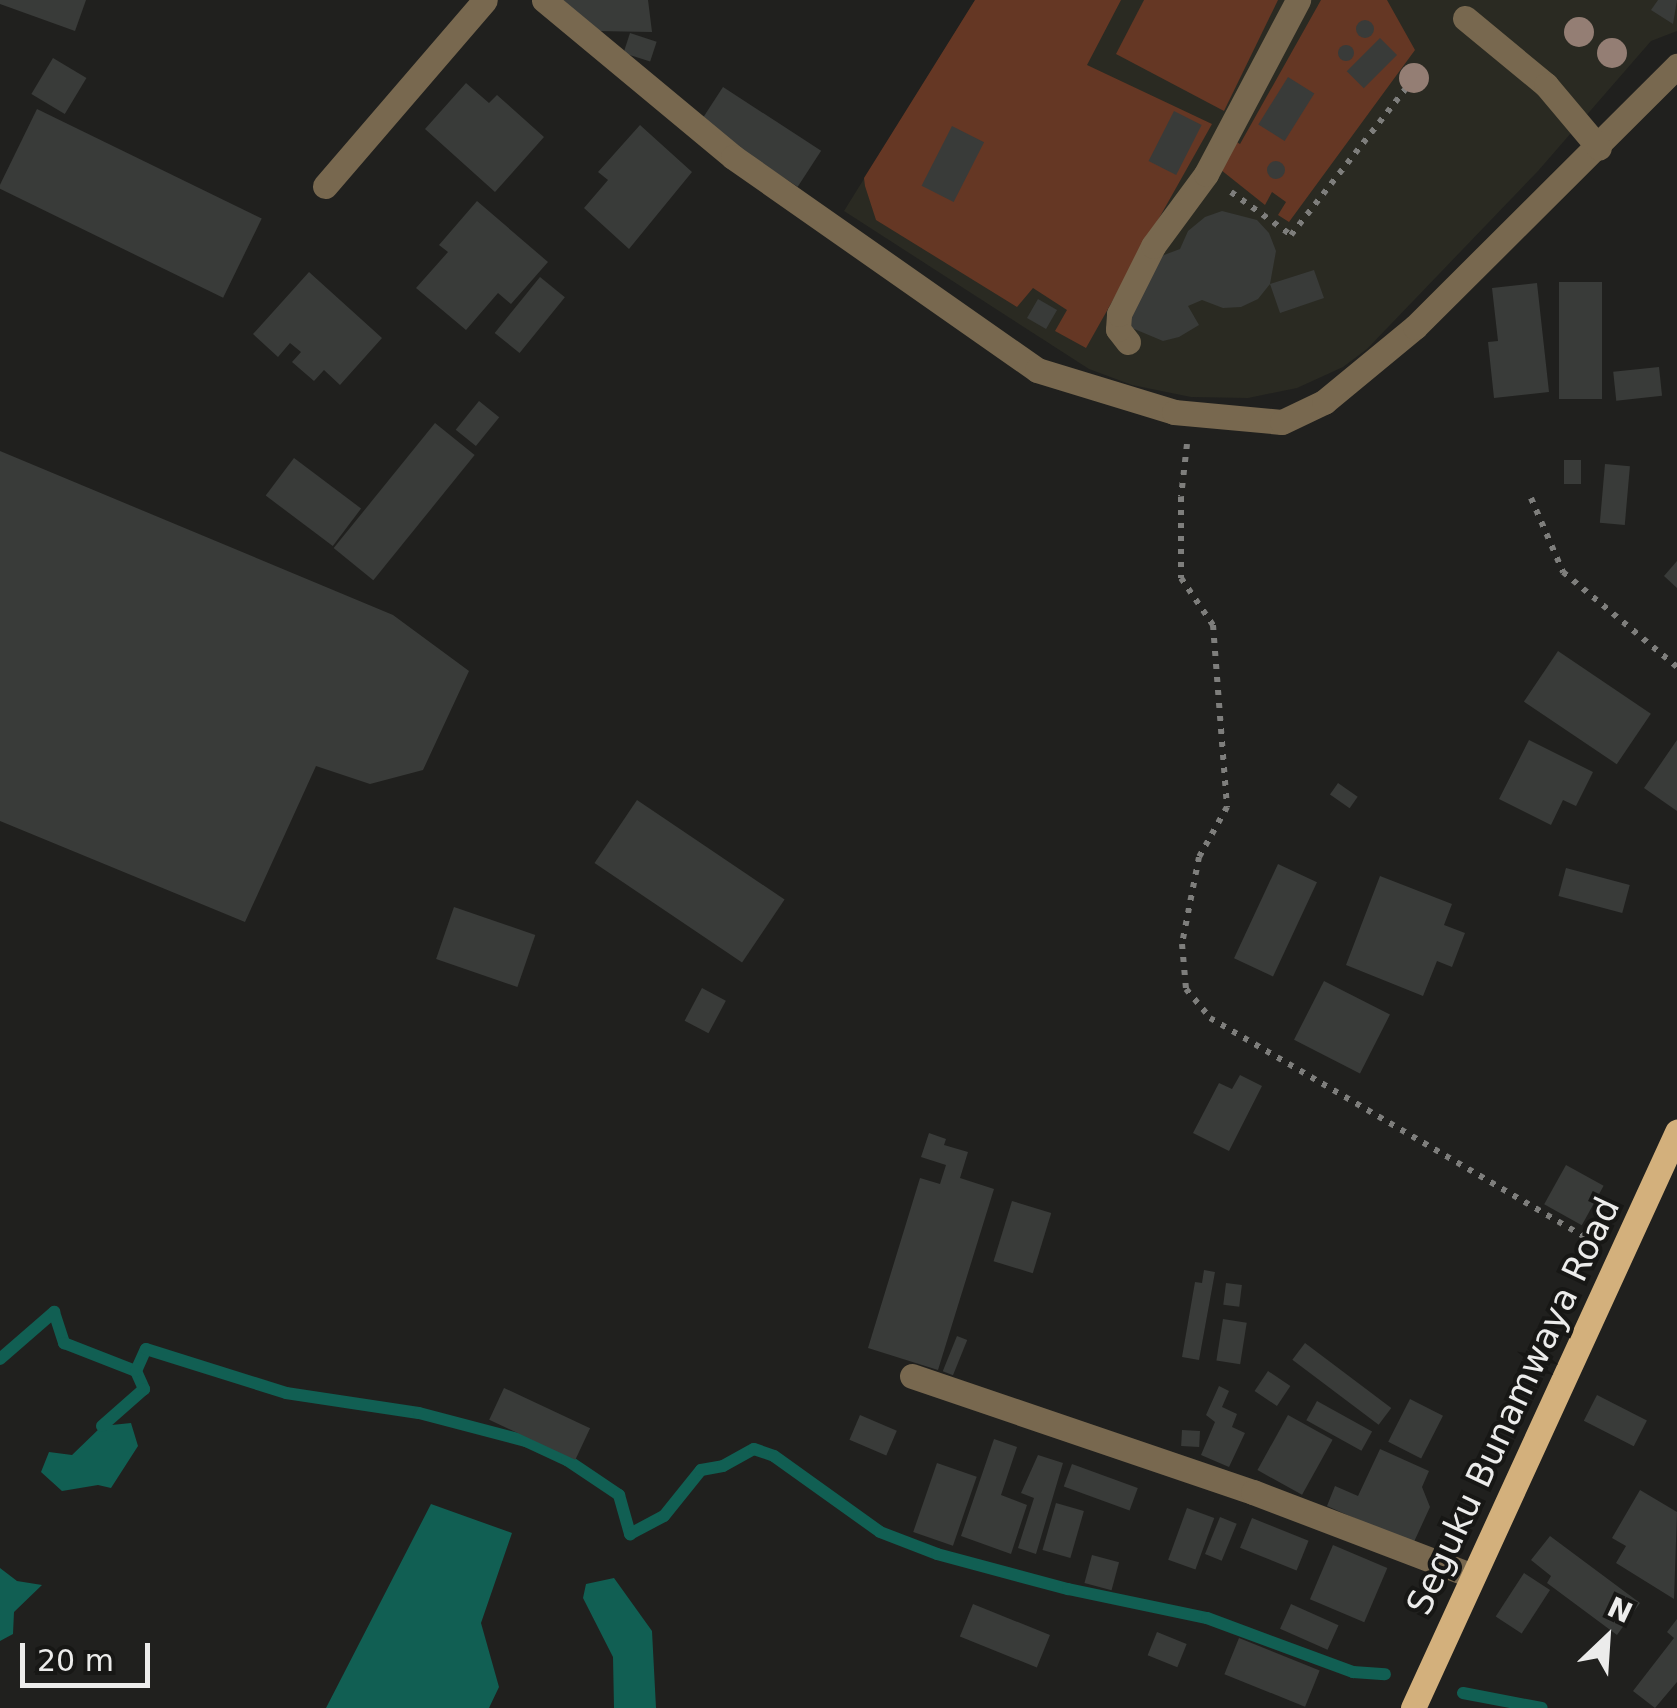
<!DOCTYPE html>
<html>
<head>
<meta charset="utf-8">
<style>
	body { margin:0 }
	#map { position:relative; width:1677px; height:1708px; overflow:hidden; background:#20201e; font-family:"DejaVu Sans",sans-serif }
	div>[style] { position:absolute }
	.built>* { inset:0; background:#2a2a22 }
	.green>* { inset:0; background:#653724 }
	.water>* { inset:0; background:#115f53 }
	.stream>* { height:12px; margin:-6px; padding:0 6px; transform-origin:6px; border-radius:6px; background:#115f53 }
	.building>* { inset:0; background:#393b39; transform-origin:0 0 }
	.round { border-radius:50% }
	.path>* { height:6px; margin-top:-3px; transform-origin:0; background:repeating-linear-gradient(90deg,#7e7e7c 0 5px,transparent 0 13px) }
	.minor>* { height:25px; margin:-12.5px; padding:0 12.5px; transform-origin:12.5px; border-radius:12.5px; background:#78684f }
	.major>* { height:25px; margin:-12.5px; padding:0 12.5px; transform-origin:12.5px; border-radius:12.5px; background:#d3b07c }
	.trees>* { width:30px; height:30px; margin:-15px; border-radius:50%; background:#947e74 }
	span { translate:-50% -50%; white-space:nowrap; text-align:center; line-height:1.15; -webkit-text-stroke:8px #171715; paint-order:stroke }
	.street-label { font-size:35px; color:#ececeb }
	.north { position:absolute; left:1557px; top:1588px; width:100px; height:100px; -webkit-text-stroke:8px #171715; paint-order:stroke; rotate:25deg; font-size:28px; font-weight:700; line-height:40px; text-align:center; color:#ececeb }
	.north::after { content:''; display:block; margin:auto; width:35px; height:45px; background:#ececeb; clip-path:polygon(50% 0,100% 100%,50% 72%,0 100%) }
	.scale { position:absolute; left:20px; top:1643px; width:130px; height:45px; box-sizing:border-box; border:5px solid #ececeb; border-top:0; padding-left:12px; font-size:30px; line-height:35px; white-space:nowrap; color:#ececeb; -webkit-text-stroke:8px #171715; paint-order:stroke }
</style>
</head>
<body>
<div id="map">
	<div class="built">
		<div style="clip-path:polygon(975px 0,1677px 0,1677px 31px,1651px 41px,1538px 171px,1367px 349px,1343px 367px,1297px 388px,1248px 398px,1191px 397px,1132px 385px,1089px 369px,844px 211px)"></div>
	</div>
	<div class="green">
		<div style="clip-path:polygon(975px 0,1121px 0,1087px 65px,1212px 124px,1086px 348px,1055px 331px,1067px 310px,1033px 288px,1017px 307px,876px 220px,865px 186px,864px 178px)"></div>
		<div style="clip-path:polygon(1144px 0,1278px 0,1224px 111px,1116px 54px)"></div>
		<div style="clip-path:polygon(1321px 0,1387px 0,1415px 50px,1289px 222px,1278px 215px,1286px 202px,1272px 192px,1265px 205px,1216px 166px,1230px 138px,1240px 144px)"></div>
	</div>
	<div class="water">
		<div style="clip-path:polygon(131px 1423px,138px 1446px,111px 1488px,98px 1485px,62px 1491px,41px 1472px,49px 1452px,72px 1455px,102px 1426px)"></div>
		<div style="clip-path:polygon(431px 1504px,512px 1533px,481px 1623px,499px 1687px,489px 1708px,326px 1708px)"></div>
		<div style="clip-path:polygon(0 1568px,17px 1581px,42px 1585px,14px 1612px,13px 1634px,0 1641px)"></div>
		<div style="clip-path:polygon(614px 1578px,652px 1631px,656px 1708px,614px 1708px,613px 1657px,583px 1598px,586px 1584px)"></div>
	</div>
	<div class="stream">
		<div style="left:0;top:1359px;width:72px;rotate:-41deg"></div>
		<div style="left:54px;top:1312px;width:33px;rotate:72deg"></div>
		<div style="left:64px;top:1343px;width:77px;rotate:21.3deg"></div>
		<div style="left:136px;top:1371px;width:20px;rotate:66deg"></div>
		<div style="left:144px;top:1389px;width:56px;rotate:138.6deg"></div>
		<div style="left:136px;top:1371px;width:24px;rotate:-66deg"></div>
		<div style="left:146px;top:1349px;width:147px;rotate:17.4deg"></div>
		<div style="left:286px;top:1393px;width:134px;rotate:8.6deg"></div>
		<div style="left:419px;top:1413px;width:111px;rotate:14.7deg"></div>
		<div style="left:526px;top:1441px;width:45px;rotate:24.9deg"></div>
		<div style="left:567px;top:1460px;width:63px;rotate:33.9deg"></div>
		<div style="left:619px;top:1495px;width:41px;rotate:74.2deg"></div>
		<div style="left:630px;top:1534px;width:38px;rotate:-28deg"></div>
		<div style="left:664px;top:1516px;width:59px;rotate:-51.2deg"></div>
		<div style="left:701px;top:1470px;width:22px;rotate:-10deg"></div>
		<div style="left:723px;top:1466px;width:35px;rotate:-29deg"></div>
		<div style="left:754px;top:1449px;width:21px;rotate:19deg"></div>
		<div style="left:774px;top:1456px;width:130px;rotate:35.6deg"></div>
		<div style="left:880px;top:1532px;width:61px;rotate:21.1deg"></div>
		<div style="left:937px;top:1554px;width:136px;rotate:15deg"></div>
		<div style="left:1068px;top:1589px;width:142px;rotate:11.8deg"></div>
		<div style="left:1207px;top:1618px;width:156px;rotate:20.3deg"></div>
		<div style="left:1353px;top:1672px;width:32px;rotate:4deg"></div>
		<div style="left:1463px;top:1693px;width:80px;rotate:10.8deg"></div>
	</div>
	<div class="building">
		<div style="clip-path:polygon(0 0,86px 0,75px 31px,0 4px)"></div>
		<div style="clip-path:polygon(561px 0,648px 0,652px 32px,596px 31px)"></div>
		<div style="clip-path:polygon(1658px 0,1677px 0,1673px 24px,1651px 10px)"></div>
		<div class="round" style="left:1356px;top:20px;width:18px;height:18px"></div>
		<div style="left:630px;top:33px;width:28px;height:21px;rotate:18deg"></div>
		<div style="left:1380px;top:38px;width:24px;height:47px;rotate:45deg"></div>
		<div class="round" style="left:1338px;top:45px;width:16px;height:16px"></div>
		<div style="left:53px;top:58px;width:39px;height:42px;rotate:31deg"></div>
		<div style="left:1288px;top:77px;width:31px;height:56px;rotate:32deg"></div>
		<div style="clip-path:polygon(466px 83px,489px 103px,497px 95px,544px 137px,495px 192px,425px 129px)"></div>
		<div style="left:723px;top:87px;width:117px;height:43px;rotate:33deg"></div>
		<div style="left:37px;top:109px;width:250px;height:88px;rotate:26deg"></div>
		<div style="left:1174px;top:111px;width:31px;height:56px;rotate:27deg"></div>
		<div style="clip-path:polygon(640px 125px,692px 172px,629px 249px,584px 208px,608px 180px,598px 172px)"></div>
		<div style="left:952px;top:126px;width:36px;height:67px;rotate:27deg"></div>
		<div class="round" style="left:1267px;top:161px;width:18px;height:18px"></div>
		<div style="clip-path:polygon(477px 201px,548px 262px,511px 304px,498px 293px,466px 330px,416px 288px,448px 252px,439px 245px)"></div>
		<div style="clip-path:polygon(1222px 211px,1257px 220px,1269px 233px,1276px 251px,1270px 284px,1314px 270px,1324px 298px,1280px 313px,1270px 284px,1258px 299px,1241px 307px,1223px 308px,1202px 300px,1188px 306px,1199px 325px,1179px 337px,1163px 341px,1132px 328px,1128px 316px,1156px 258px,1180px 249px,1188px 231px,1205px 217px)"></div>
		<div style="clip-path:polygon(309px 272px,382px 338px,340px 385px,324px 370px,314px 381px,292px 362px,301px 352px,290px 343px,278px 357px,253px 334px)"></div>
		<div style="left:540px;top:277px;width:32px;height:72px;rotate:39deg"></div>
		<div style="left:1559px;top:282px;width:43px;height:117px"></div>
		<div style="clip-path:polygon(1537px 283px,1549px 392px,1494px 398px,1488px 342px,1498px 341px,1492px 288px)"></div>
		<div style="left:1038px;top:299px;width:22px;height:22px;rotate:30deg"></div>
		<div style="left:1659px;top:367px;width:29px;height:46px;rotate:84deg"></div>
		<div style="left:479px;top:401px;width:26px;height:37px;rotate:39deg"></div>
		<div style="left:435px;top:423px;width:51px;height:161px;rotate:39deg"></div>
		<div style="clip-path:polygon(0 451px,393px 615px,469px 671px,423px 770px,370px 784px,316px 766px,245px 922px,0 821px)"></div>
		<div style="left:294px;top:458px;width:84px;height:47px;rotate:37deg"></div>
		<div style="left:1564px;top:460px;width:17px;height:24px"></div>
		<div style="left:1605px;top:464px;width:25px;height:59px;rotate:5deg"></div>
		<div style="clip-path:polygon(1677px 561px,1677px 588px,1664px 576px)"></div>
		<div style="left:1558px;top:651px;width:112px;height:61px;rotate:34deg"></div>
		<div style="clip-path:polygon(1529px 740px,1593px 772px,1576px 806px,1563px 800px,1551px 825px,1499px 799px)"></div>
		<div style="clip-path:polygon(1677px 740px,1677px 811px,1644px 788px)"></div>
		<div style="left:1338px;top:783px;width:24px;height:14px;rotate:35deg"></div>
		<div style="left:637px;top:800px;width:178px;height:76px;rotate:34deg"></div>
		<div style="left:1278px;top:864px;width:43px;height:104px;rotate:25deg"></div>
		<div style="left:1566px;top:868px;width:66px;height:29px;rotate:15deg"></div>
		<div style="clip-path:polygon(1380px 876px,1452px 904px,1444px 925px,1465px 933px,1452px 967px,1437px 961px,1423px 996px,1346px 965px)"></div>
		<div style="left:454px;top:907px;width:86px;height:55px;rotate:19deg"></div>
		<div style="left:1324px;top:981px;width:74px;height:66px;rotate:27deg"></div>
		<div style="left:702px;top:988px;width:27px;height:37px;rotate:28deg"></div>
		<div style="clip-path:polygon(1240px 1075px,1262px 1086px,1229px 1151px,1193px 1133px,1219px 1083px,1232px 1089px)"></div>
		<div style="clip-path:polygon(929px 1133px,946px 1139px,944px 1145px,968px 1152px,960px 1178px,994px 1189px,938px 1370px,868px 1348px,920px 1178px,940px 1184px,946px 1165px,921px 1157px)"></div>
		<div style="left:1566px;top:1165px;width:43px;height:45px;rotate:29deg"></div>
		<div style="left:1012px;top:1201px;width:41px;height:63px;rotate:17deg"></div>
		<div style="clip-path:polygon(1204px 1270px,1215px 1272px,1199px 1360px,1182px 1357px,1195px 1282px,1202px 1283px)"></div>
		<div style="left:1226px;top:1283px;width:16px;height:22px;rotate:7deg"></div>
		<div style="left:1223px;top:1319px;width:24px;height:42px;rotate:9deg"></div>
		<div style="left:957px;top:1336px;width:11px;height:38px;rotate:22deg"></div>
		<div style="left:1305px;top:1343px;width:108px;height:21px;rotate:37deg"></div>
		<div style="left:1268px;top:1371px;width:27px;height:24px;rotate:34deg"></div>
		<div style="clip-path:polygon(1219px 1386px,1229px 1391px,1222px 1407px,1237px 1414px,1232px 1427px,1245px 1433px,1229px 1467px,1201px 1455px,1215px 1422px,1206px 1415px)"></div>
		<div style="left:504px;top:1388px;width:95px;height:35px;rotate:25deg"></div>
		<div style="left:1597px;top:1395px;width:56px;height:29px;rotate:27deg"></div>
		<div style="left:1410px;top:1399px;width:37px;height:48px;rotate:27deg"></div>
		<div style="left:1317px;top:1401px;width:63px;height:22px;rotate:29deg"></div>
		<div style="left:860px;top:1415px;width:40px;height:27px;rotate:23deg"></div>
		<div style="left:1288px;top:1415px;width:51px;height:63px;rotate:29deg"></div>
		<div style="left:1182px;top:1430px;width:18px;height:16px;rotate:3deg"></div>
		<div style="clip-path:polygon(994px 1439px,1017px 1447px,1001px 1495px,1027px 1505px,1011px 1554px,961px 1536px)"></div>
		<div style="clip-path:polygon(1380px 1449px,1429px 1471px,1422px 1487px,1430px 1507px,1413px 1544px,1327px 1506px,1335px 1486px,1358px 1496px)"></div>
		<div style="clip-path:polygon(1038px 1455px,1063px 1463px,1036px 1554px,1018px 1548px,1034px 1498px,1021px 1493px)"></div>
		<div style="left:937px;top:1463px;width:42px;height:73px;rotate:19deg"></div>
		<div style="left:1072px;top:1464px;width:70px;height:24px;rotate:20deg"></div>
		<div style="clip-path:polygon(1640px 1490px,1677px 1512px,1674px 1599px,1616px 1563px,1626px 1546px,1612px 1538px)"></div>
		<div style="left:1056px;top:1503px;width:29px;height:49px;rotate:16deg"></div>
		<div style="left:1187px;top:1508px;width:29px;height:55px;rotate:20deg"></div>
		<div style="left:1220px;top:1517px;width:18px;height:40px;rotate:22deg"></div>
		<div style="left:1252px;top:1518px;width:61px;height:32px;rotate:22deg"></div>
		<div style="clip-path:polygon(1550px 1536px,1640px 1603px,1617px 1635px,1547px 1583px,1551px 1576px,1531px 1560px)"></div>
		<div style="left:1333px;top:1545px;width:59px;height:59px;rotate:23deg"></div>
		<div style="left:1092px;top:1555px;width:28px;height:29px;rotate:15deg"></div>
		<div style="left:1524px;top:1573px;width:31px;height:52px;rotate:33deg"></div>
		<div style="left:973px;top:1604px;width:83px;height:35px;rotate:22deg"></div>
		<div style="left:1291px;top:1604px;width:52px;height:27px;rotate:24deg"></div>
		<div style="clip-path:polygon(1677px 1619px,1677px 1682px,1655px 1708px,1633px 1691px,1674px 1638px,1667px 1632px)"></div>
		<div style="left:1157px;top:1632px;width:32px;height:25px;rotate:22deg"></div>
		<div style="left:1239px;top:1638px;width:87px;height:39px;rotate:22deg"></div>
	</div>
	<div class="path">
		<div style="left:1231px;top:192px;width:74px;rotate:35.6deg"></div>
		<div style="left:1291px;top:235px;width:199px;rotate:-51.9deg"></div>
		<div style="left:1187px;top:444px;width:53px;rotate:96.5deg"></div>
		<div style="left:1181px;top:497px;width:81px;rotate:90deg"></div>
		<div style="left:1181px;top:578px;width:57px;rotate:55.8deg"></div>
		<div style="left:1213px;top:625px;width:183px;rotate:85.6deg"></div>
		<div style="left:1227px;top:807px;width:57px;rotate:119.2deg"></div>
		<div style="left:1199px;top:857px;width:89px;rotate:101.1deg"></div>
		<div style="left:1182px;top:944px;width:45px;rotate:84.9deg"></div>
		<div style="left:1186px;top:989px;width:38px;rotate:50deg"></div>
		<div style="left:1210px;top:1018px;width:444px;rotate:30.3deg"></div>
		<div style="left:1531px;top:498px;width:81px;rotate:66.6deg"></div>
		<div style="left:1563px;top:572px;width:148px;rotate:39.8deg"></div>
	</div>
	<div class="minor">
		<div style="left:544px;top:0;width:246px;rotate:39.7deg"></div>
		<div style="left:733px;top:157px;width:371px;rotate:35deg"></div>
		<div style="left:1037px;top:370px;width:143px;rotate:17deg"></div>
		<div style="left:1174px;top:412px;width:108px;rotate:5.3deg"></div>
		<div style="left:1282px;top:422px;width:47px;rotate:-25.5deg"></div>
		<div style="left:1324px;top:402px;width:118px;rotate:-39.5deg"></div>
		<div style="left:1415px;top:327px;width:370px;rotate:-44.9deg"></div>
		<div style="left:1465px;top:18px;width:105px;rotate:39.6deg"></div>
		<div style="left:1546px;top:85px;width:82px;rotate:49.9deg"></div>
		<div style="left:325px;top:186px;width:245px;rotate:-49.3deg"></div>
		<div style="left:1128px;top:342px;width:16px;rotate:-128deg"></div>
		<div style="left:1118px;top:329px;width:15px;rotate:-86deg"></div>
		<div style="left:1119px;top:314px;width:76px;rotate:-63.4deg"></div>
		<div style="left:1153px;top:246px;width:89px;rotate:-53.6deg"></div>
		<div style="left:1206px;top:174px;width:197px;rotate:-62.1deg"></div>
		<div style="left:912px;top:1376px;width:360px;rotate:18.8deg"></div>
		<div style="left:1253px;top:1492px;width:235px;rotate:20.9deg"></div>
	</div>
	<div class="major">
		<div style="left:1413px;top:1708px;width:634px;rotate:-65.38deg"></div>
	</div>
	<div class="trees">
		<div style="left:1579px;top:32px"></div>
		<div style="left:1612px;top:53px"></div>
		<div style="left:1414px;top:78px"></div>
	</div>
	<div class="street-label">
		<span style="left:1513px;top:1406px;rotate:-65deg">Seguku Bunamwaya Road</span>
	</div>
	<div class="north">N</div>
	<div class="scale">20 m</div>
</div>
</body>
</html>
